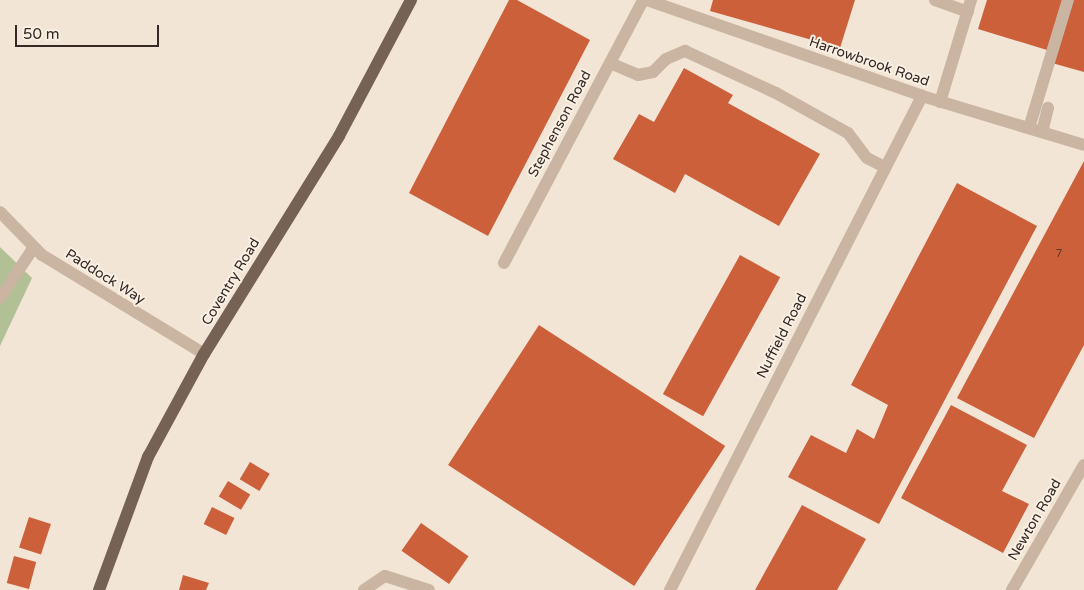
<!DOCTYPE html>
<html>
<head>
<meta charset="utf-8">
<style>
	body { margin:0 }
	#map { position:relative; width:1084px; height:590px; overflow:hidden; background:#f2e5d6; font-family:"Varela Round",sans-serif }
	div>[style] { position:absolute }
	.green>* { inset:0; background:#b1c195 }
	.building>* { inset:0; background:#cb603a; transform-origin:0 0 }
	.minor>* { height:12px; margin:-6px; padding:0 6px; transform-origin:6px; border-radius:6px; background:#cab4a2 }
	.major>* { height:12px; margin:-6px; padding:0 6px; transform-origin:6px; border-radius:6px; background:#766155 }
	span { translate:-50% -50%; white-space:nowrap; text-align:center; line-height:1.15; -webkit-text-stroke:4px #f9efe2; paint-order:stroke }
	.number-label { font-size:11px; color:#5a372a }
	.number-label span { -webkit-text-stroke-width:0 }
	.street-label { font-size:14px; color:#342924 }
	.scale { position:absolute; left:15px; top:25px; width:144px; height:22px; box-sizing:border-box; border:2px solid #342924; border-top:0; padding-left:6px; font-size:15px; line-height:18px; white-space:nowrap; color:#342924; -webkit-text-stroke:4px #f9efe2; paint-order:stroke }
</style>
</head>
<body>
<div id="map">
	<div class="green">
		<div style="clip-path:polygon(0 247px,32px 278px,0 346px)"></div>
	</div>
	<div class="building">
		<div style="clip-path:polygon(509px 0,517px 0,590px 40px,488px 236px,409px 193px)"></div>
		<div style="clip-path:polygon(713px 0,855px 0,840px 48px,710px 11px)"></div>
		<div style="clip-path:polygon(987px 0,1064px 0,1047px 50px,978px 29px)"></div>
		<div style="clip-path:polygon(1073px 0,1084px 0,1084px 72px,1052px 63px)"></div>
		<div style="clip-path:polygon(684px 68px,733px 95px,728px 103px,820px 154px,779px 226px,685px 174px,675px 193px,613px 159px,639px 114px,654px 122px)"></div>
		<div style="clip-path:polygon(1084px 161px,1084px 345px,1034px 438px,957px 398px)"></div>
		<div style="clip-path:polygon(957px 183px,1037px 226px,879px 524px,788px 477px,811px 435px,846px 453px,857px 429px,874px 439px,888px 405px,851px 385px)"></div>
		<div style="left:740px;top:255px;width:46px;height:159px;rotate:29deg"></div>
		<div style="left:539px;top:325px;width:222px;height:167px;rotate:33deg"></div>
		<div style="clip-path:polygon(951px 405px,1027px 445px,1002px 491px,1029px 504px,1003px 553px,901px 498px)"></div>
		<div style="left:250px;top:462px;width:23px;height:20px;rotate:31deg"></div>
		<div style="left:228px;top:481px;width:26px;height:18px;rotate:31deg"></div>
		<div style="clip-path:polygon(802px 505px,866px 539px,837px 590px,755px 590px)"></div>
		<div style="left:212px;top:507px;width:25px;height:19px;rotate:26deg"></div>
		<div style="left:29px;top:517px;width:23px;height:32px;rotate:18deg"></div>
		<div style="left:421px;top:523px;width:58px;height:34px;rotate:35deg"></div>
		<div style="left:14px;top:556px;width:23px;height:28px;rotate:15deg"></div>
		<div style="clip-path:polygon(183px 575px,209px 583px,206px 590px,179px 590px)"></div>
	</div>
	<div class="minor">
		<div style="left:647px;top:0;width:291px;rotate:19.2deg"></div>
		<div style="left:922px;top:96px;width:169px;rotate:16.8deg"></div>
		<div style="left:935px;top:0;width:35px;rotate:20deg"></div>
		<div style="left:610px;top:63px;width:30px;rotate:23deg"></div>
		<div style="left:638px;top:75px;width:15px;rotate:-11deg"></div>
		<div style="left:653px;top:72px;width:18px;rotate:-45deg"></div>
		<div style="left:666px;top:59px;width:21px;rotate:-23deg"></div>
		<div style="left:685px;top:51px;width:100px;rotate:24.8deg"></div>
		<div style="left:776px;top:93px;width:82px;rotate:29.1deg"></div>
		<div style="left:848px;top:133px;width:31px;rotate:53deg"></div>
		<div style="left:867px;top:158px;width:20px;rotate:27deg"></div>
		<div style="left:940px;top:102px;width:107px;rotate:-73.1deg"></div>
		<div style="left:1029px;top:128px;width:134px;rotate:-73.1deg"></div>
		<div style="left:1042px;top:132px;width:25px;rotate:-76deg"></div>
		<div style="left:0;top:212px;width:60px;rotate:45.7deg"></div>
		<div style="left:42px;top:255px;width:190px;rotate:31.4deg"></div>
		<div style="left:504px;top:263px;width:297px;rotate:-62.1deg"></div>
		<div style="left:0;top:298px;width:61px;rotate:-56.3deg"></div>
		<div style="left:364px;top:590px;width:25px;rotate:-34deg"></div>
		<div style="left:385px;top:576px;width:46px;rotate:17.7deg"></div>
		<div style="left:670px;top:590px;width:555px;rotate:-62.97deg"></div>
		<div style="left:1012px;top:590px;width:144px;rotate:-60.1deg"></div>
	</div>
	<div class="major">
		<div style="left:99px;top:590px;width:142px;rotate:-69.8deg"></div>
		<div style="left:148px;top:457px;width:117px;rotate:-61.5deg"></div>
		<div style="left:204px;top:354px;width:256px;rotate:-58.2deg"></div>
		<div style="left:339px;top:136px;width:154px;rotate:-62.1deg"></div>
	</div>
	<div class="number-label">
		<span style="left:1059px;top:254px">7</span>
	</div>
	<div class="street-label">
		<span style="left:869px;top:62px;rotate:19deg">Harrowbrook Road</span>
		<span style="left:560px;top:124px;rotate:-62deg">Stephenson Road</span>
		<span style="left:105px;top:277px;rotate:32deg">Paddock Way</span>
		<span style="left:231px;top:282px;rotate:-59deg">Coventry Road</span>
		<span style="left:782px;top:336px;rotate:-63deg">Nuffield Road</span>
		<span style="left:1035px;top:520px;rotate:-60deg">Newton Road</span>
	</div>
	<div class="scale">50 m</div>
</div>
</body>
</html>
